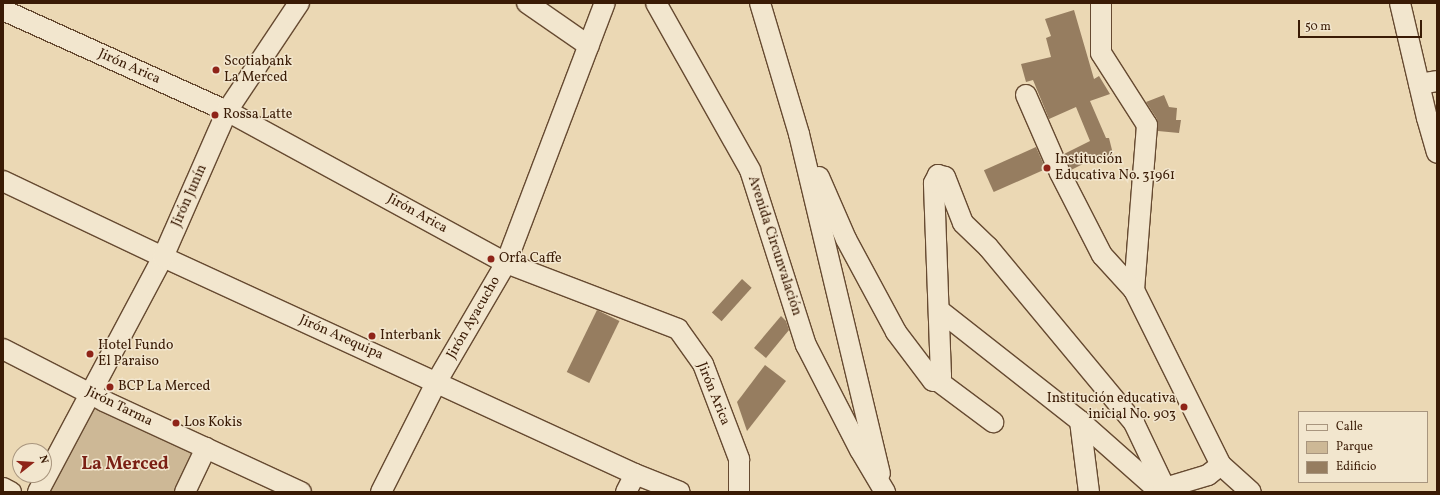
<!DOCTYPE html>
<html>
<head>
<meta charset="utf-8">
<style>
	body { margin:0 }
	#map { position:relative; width:1440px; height:495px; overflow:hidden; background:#ebd8b4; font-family:Vollkorn,serif }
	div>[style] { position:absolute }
	.green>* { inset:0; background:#cdb896 }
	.building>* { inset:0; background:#967d60; transform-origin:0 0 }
	.roads { filter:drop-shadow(1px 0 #664a31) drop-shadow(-1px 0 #664a31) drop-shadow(0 1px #664a31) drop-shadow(0 -1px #664a31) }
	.minor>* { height:20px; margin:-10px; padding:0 10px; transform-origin:10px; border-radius:10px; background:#f2e6ce }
	.dots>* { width:11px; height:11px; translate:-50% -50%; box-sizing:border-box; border:2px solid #f2e6ce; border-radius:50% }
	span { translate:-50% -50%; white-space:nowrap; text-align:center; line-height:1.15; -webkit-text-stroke:3px #f2e6ce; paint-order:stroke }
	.poi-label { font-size:14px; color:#3a1b05 }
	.left { translate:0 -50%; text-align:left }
	.right { translate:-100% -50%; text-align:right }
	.street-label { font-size:14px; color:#3a1b05 }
	.district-label { font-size:18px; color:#7a1f14; font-weight:700 }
	.frame { position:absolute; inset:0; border:4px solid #3a1b05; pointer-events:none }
	.legend { position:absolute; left:1298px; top:411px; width:130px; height:72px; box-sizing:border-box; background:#f2e6ce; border:1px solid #a8957e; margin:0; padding:5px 7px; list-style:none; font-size:12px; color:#3a1b05 }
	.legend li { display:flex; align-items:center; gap:8px; height:20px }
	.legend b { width:20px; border:1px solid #a8957e }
	.north { position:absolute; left:12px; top:443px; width:40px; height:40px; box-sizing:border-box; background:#f2e6ce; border:1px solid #a8957e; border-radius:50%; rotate:73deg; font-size:11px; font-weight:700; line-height:16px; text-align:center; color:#3a1b05 }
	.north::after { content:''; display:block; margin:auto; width:14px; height:18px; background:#8f2418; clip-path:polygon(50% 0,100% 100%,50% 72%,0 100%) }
	.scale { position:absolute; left:1298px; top:20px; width:124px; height:18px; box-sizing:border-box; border:2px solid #3a1b05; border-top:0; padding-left:5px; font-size:12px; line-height:14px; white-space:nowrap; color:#3a1b05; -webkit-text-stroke:3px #f2e6ce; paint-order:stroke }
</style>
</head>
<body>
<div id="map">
	<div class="green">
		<div style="clip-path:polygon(90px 394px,206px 448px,185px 492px,38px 492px)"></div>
	</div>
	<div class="building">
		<div style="clip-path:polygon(1074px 10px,1094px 79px,1099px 76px,1110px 94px,1090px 101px,1106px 138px,1109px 138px,1113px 154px,1093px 159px,1071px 170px,1064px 154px,1090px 141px,1076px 107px,1049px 119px,1033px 80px,1026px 82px,1021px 64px,1051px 57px,1046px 38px,1051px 36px,1045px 19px)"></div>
		<div style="clip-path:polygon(1164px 95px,1169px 107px,1177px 108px,1176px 120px,1181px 120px,1179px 133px,1158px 131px,1157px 119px,1146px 102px)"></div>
		<div style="left:1036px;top:147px;width:24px;height:57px;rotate:66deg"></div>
		<div style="left:742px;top:279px;width:13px;height:45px;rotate:42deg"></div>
		<div style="left:597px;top:310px;width:25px;height:69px;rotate:26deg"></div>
		<div style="clip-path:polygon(781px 316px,786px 321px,789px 330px,766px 358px,754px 348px)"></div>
		<div style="clip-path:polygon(765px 365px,786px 381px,747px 431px,737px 402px)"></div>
	</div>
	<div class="roads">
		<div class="minor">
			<div style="left:527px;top:3px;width:75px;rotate:34.7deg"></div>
			<div style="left:656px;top:3px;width:192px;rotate:60.6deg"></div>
			<div style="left:750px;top:170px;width:184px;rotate:72.3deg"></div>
			<div style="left:806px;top:345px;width:118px;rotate:62.8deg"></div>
			<div style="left:860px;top:450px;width:49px;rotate:59.2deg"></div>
			<div style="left:760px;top:3px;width:137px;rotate:73.4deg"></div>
			<div style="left:799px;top:134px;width:349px;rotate:76.6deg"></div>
			<div style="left:1101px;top:3px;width:50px;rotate:90deg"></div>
			<div style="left:1101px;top:53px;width:85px;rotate:57.4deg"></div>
			<div style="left:1147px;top:125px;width:166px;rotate:94.5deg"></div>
			<div style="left:1400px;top:3px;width:118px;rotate:76.8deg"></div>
			<div style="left:1427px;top:118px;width:36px;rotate:74deg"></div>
			<div style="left:3px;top:10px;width:246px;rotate:24.3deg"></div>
			<div style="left:227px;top:111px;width:318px;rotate:28.6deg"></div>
			<div style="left:506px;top:263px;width:184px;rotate:21deg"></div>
			<div style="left:678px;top:329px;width:43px;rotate:54.5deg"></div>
			<div style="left:703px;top:364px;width:102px;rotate:69.2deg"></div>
			<div style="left:739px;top:459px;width:33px;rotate:90deg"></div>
			<div style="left:1419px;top:84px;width:18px;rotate:-9deg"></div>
			<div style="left:1026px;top:95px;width:85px;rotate:66.4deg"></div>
			<div style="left:1060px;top:173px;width:92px;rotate:62.9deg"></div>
			<div style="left:1102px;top:255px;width:47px;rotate:47.6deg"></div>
			<div style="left:1134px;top:290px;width:195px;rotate:63.6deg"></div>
			<div style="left:1221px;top:465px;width:40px;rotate:42deg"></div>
			<div style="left:819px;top:177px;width:68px;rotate:66.5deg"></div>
			<div style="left:846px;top:239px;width:106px;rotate:61.7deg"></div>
			<div style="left:896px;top:332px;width:61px;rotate:52.9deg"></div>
			<div style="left:933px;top:381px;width:5px"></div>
			<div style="left:938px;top:381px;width:69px;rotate:36.7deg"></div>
			<div style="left:3px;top:181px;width:177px;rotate:25.4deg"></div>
			<div style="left:163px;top:257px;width:519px;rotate:24.69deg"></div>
			<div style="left:635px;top:474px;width:48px;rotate:21.8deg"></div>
			<div style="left:939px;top:310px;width:179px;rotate:38.2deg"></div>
			<div style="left:1080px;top:421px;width:104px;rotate:41.5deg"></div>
			<div style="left:1158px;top:490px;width:52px;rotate:-16.7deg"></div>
			<div style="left:1208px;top:475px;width:16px;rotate:-38deg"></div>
			<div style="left:3px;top:349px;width:114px;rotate:27.2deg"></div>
			<div style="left:104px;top:401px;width:217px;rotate:24.8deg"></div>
			<div style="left:938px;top:381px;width:6px;rotate:-59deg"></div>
			<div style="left:941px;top:376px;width:193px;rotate:-92.1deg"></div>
			<div style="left:934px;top:183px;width:9px;rotate:-63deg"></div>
			<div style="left:938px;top:175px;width:7px;rotate:16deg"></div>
			<div style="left:945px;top:177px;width:49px;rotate:68.6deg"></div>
			<div style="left:963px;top:223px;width:35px;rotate:44deg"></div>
			<div style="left:988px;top:247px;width:229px;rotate:50.3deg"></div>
			<div style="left:1134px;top:423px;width:72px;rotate:64.5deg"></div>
			<div style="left:1080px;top:421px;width:72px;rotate:82.8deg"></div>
			<div style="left:3px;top:488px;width:9px;rotate:27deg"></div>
			<div style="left:38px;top:492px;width:266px;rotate:-62deg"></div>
			<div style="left:163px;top:257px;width:159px;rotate:-66.3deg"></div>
			<div style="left:227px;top:111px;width:130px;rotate:-56.3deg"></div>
			<div style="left:185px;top:492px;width:49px;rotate:-64.5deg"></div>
			<div style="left:381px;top:492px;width:124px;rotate:-63.2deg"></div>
			<div style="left:437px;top:381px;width:137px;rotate:-59.7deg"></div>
			<div style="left:506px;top:263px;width:278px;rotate:-69.2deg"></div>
			<div style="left:626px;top:492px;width:20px;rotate:-63deg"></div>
		</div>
	</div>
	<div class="dots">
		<div style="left:216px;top:70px;background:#8f2418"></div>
		<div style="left:215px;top:115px;background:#8f2418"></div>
		<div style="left:1047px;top:168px;background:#8f2418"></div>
		<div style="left:491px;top:259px;background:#8f2418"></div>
		<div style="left:372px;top:336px;background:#8f2418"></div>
		<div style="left:90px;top:354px;background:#8f2418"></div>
		<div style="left:110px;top:387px;background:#8f2418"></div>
		<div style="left:1184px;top:407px;background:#8f2418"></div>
		<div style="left:176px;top:423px;background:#8f2418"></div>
	</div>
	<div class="poi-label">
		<span class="left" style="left:224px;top:70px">Scotiabank<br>La Merced</span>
		<span class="left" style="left:223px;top:115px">Rossa Latte</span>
		<span class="left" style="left:1055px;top:168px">Institución<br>Educativa No. 31961</span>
		<span class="left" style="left:499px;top:259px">Orfa Caffe</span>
		<span class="left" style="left:380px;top:336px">Interbank</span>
		<span class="left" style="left:98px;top:354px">Hotel Fundo<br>El Paraiso</span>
		<span class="left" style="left:118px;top:387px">BCP La Merced</span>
		<span class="right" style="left:1176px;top:407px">Institución educativa<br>inicial No. 903</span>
		<span class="left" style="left:184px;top:423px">Los Kokis</span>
	</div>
	<div class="street-label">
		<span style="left:129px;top:67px;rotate:24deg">Jirón Arica</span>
		<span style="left:190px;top:196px;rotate:-66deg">Jirón Junín</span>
		<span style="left:417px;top:214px;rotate:29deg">Jirón Arica</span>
		<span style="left:774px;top:246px;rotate:72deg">Avenida Circunvalación</span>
		<span style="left:474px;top:318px;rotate:-60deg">Jirón Ayacucho</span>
		<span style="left:341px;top:338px;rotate:24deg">Jirón Arequipa</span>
		<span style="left:713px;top:394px;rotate:68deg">Jirón Arica</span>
		<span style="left:119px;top:407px;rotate:26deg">Jirón Tarma</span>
	</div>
	<div class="district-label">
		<span style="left:125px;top:465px">La Merced</span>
	</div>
	<div class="frame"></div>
	<ul class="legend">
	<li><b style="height:5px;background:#f2e6ce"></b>Calle</li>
	<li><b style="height:11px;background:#cdb896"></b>Parque</li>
	<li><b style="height:11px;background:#967d60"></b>Edificio</li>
	</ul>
	<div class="north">N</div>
	<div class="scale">50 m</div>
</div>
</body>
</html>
